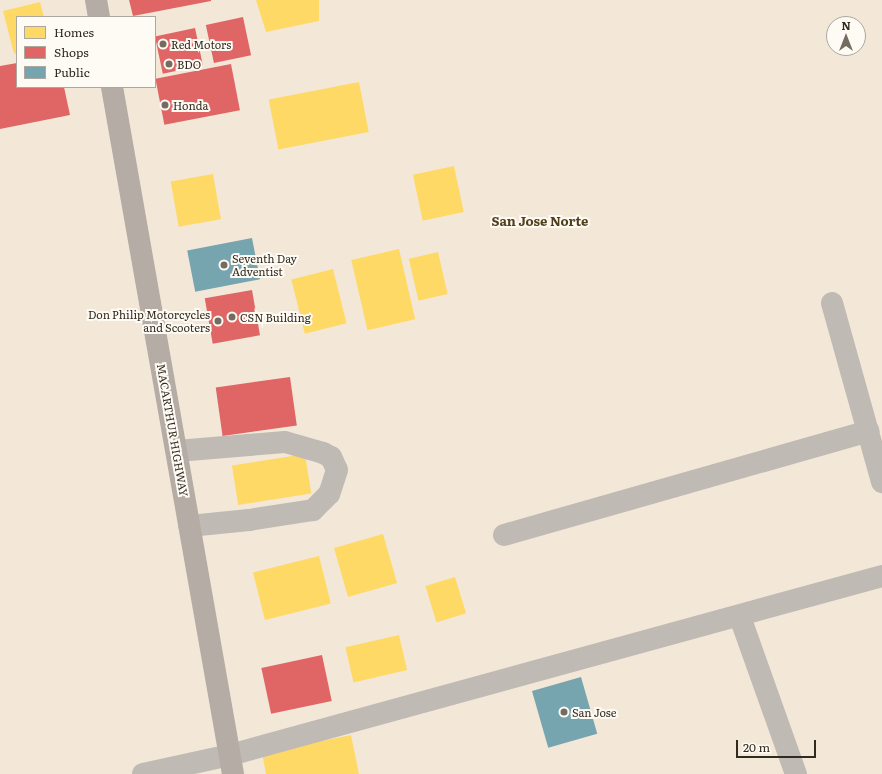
<!DOCTYPE html>
<html>
<head>
<meta charset="utf-8">
<style>
	body { margin:0 }
	#map { position:relative; width:882px; height:774px; overflow:hidden; background:#f3e8d8; font-family:Literata,serif }
	div>[style] { position:absolute }
	.homes>* { inset:0; background:#ffd966; transform-origin:0 0 }
	.shops>* { inset:0; background:#e06666; transform-origin:0 0 }
	.public>* { inset:0; background:#76a5af; transform-origin:0 0 }
	.minor>* { height:22px; margin:-11px; padding:0 11px; transform-origin:11px; border-radius:11px; background:#c0bab5 }
	.highway>* { height:22px; margin:-11px; padding:0 11px; transform-origin:11px; border-radius:11px; background:#b5aca5 }
	.dots>* { width:11px; height:11px; translate:-50% -50%; box-sizing:border-box; border:2px solid #fefaf4; border-radius:50% }
	span { translate:-50% -50%; white-space:nowrap; text-align:center; line-height:1.15; -webkit-text-stroke:4px #fefaf4; paint-order:stroke }
	.poi-label { font-size:11px; color:#312a1f }
	.left { translate:0 -50%; text-align:left }
	.right { translate:-100% -50%; text-align:right }
	.street-label { font-size:11px; color:#312a1f }
	.quarter-label { font-size:13px; color:#513f19; font-weight:700 }
	.legend { position:absolute; left:16px; top:16px; width:140px; height:72px; box-sizing:border-box; background:#fefaf4; border:1px solid #aca79f; margin:0; padding:5px 7px; list-style:none; font-size:12px; color:#312a1f }
	.legend li { display:flex; align-items:center; gap:8px; height:20px }
	.legend b { width:20px; border:1px solid #aca79f }
	.north { position:absolute; left:826px; top:16px; width:40px; height:40px; box-sizing:border-box; background:#fefaf4; border:1px solid #aca79f; border-radius:50%; rotate:0deg; font-size:11px; font-weight:700; line-height:16px; text-align:center; color:#312a1f }
	.north::after { content:''; display:block; margin:auto; width:14px; height:18px; background:#756c60; clip-path:polygon(50% 0,100% 100%,50% 72%,0 100%) }
	.scale { position:absolute; left:736px; top:740px; width:80px; height:18px; box-sizing:border-box; border:2px solid #312a1f; border-top:0; padding-left:5px; font-size:12px; line-height:14px; white-space:nowrap; color:#312a1f; -webkit-text-stroke:3px #fefaf4; paint-order:stroke }
</style>
</head>
<body>
<div id="map">
	<div class="homes">
		<div style="clip-path:polygon(256px 0,319px 0,319px 21px,266px 32px)"></div>
		<div style="clip-path:polygon(40px 2px,44px 17px,17px 17px,17px 53px,14px 54px,3px 11px)"></div>
		<div style="left:359px;top:82px;width:51px;height:92px;rotate:79deg"></div>
		<div style="left:454px;top:166px;width:47px;height:42px;rotate:78deg"></div>
		<div style="left:213px;top:174px;width:46px;height:43px;rotate:80deg"></div>
		<div style="left:399px;top:249px;width:72px;height:49px;rotate:77deg"></div>
		<div style="left:438px;top:252px;width:43px;height:30px;rotate:77deg"></div>
		<div style="left:333px;top:269px;width:56px;height:43px;rotate:76deg"></div>
		<div style="left:305px;top:454px;width:40px;height:74px;rotate:81deg"></div>
		<div style="left:383px;top:534px;width:51px;height:51px;rotate:74deg"></div>
		<div style="left:319px;top:556px;width:49px;height:68px;rotate:76deg"></div>
		<div style="left:455px;top:577px;width:38px;height:31px;rotate:73deg"></div>
		<div style="left:399px;top:635px;width:36px;height:55px;rotate:77deg"></div>
		<div style="clip-path:polygon(351px 735px,359px 774px,266px 774px,262px 753px)"></div>
	</div>
	<div class="shops">
		<div style="clip-path:polygon(129px 0,211px 0,211px 1px,133px 16px)"></div>
		<div style="left:243px;top:17px;width:39px;height:38px;rotate:78deg"></div>
		<div style="left:195px;top:28px;width:38px;height:41px;rotate:78deg"></div>
		<div style="clip-path:polygon(17px 63px,17px 87px,64px 87px,70px 115px,0 129px,0 66px)"></div>
		<div style="left:231px;top:64px;width:47px;height:77px;rotate:79deg"></div>
		<div style="left:252px;top:290px;width:46px;height:48px;rotate:80deg"></div>
		<div style="left:290px;top:377px;width:49px;height:75px;rotate:82deg"></div>
		<div style="left:322px;top:655px;width:47px;height:62px;rotate:78deg"></div>
	</div>
	<div class="public">
		<div style="left:252px;top:238px;width:42px;height:66px;rotate:79deg"></div>
		<div style="left:581px;top:677px;width:59px;height:51px;rotate:74deg"></div>
	</div>
	<div class="minor">
		<div style="left:832px;top:303px;width:186px;rotate:74.4deg"></div>
		<div style="left:177px;top:451px;width:108px;rotate:-4.8deg"></div>
		<div style="left:285px;top:442px;width:40px;rotate:16deg"></div>
		<div style="left:323px;top:453px;width:9px;rotate:27deg"></div>
		<div style="left:331px;top:457px;width:14px;rotate:65deg"></div>
		<div style="left:337px;top:470px;width:25px;rotate:108deg"></div>
		<div style="left:329px;top:494px;width:23px;rotate:135deg"></div>
		<div style="left:313px;top:510px;width:65px;rotate:171.1deg"></div>
		<div style="left:249px;top:520px;width:60px;rotate:174.3deg"></div>
		<div style="left:504px;top:535px;width:379px;rotate:-15.9deg"></div>
		<div style="left:740px;top:617px;width:167px;rotate:70.4deg"></div>
		<div style="left:143px;top:774px;width:89px;rotate:-12.3deg"></div>
		<div style="left:230px;top:755px;width:676px;rotate:-15.35deg"></div>
	</div>
	<div class="highway">
		<div style="left:96px;top:0;width:17px;rotate:80deg"></div>
		<div style="left:112px;top:87px;width:698px;rotate:80.01deg"></div>
	</div>
	<div class="dots">
		<div style="left:163px;top:44px;background:#756c60"></div>
		<div style="left:169px;top:64px;background:#756c60"></div>
		<div style="left:165px;top:105px;background:#756c60"></div>
		<div style="left:224px;top:265px;background:#756c60"></div>
		<div style="left:232px;top:317px;background:#756c60"></div>
		<div style="left:218px;top:321px;background:#756c60"></div>
		<div style="left:564px;top:712px;background:#756c60"></div>
	</div>
	<div class="poi-label">
		<span class="left" style="left:171px;top:44px">Red Motors</span>
		<span class="left" style="left:177px;top:64px">BDO</span>
		<span class="left" style="left:173px;top:105px">Honda</span>
		<span class="left" style="left:232px;top:265px">Seventh Day<br>Adventist</span>
		<span class="right" style="left:210px;top:321px">Don Philip Motorcycles<br>and Scooters</span>
		<span class="left" style="left:240px;top:317px">CSN Building</span>
		<span class="left" style="left:572px;top:712px">San Jose</span>
	</div>
	<div class="street-label">
		<span style="left:173px;top:430px;rotate:80deg">MACARTHUR HIGHWAY</span>
	</div>
	<div class="quarter-label">
		<span style="left:540px;top:221px">San Jose Norte</span>
	</div>
	<ul class="legend">
	<li><b style="height:11px;background:#ffd966"></b>Homes</li>
	<li><b style="height:11px;background:#e06666"></b>Shops</li>
	<li><b style="height:11px;background:#76a5af"></b>Public</li>
	</ul>
	<div class="north">N</div>
	<div class="scale">20 m</div>
</div>
</body>
</html>
